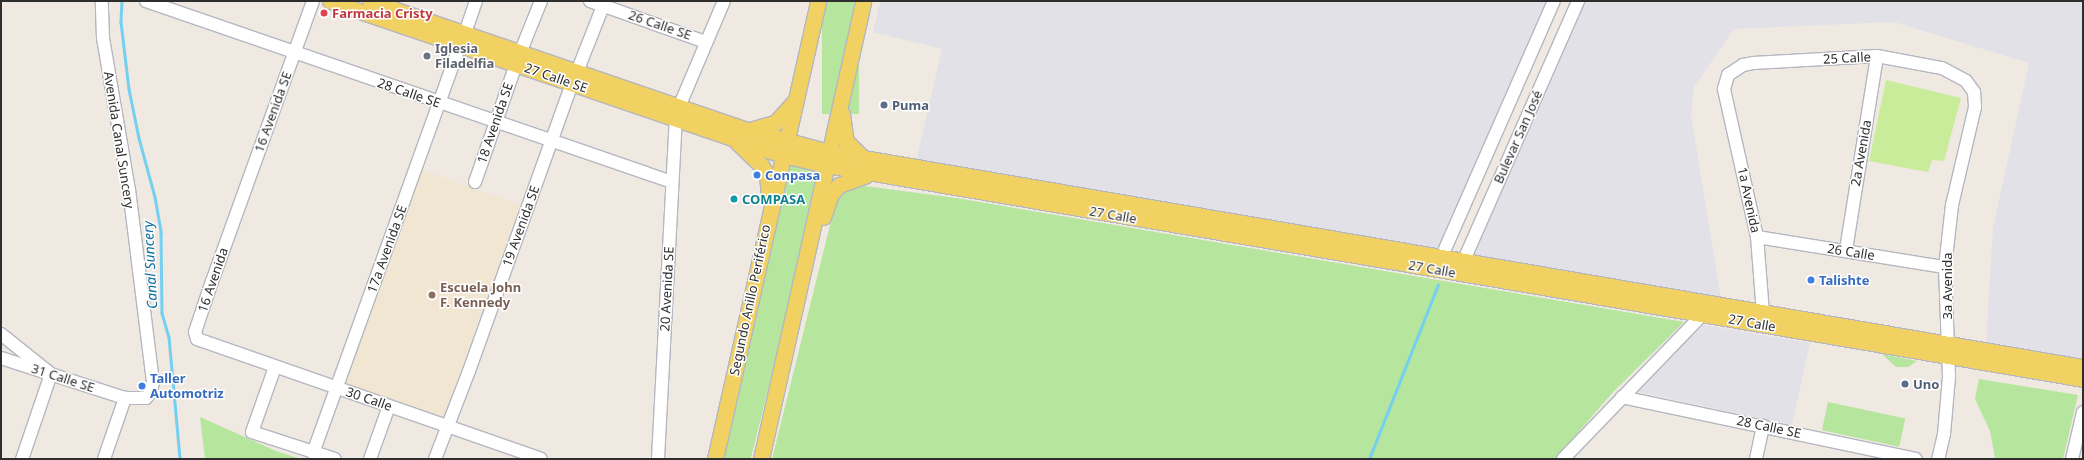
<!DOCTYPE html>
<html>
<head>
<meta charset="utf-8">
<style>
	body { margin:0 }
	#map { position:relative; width:2084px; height:460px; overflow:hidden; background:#efe9e1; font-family:"Noto Sans",sans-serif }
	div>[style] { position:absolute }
	.industrial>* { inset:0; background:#e3e1e8 }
	.education>* { inset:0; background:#f0e6d1; transform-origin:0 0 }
	.green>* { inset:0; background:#b6e59e; transform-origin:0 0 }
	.pitch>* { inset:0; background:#c9ec9a }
	.stream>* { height:2.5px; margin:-1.25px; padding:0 1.25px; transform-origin:1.25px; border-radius:1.25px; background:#75cff0 }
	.roads { filter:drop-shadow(1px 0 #b4b7c1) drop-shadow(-1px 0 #b4b7c1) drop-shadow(0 1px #b4b7c1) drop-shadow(0 -1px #b4b7c1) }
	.minor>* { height:12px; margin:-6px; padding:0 6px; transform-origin:6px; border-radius:6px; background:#fff }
	.major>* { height:15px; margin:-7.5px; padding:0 7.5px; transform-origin:7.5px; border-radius:7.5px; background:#f2d163 }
	.dots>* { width:11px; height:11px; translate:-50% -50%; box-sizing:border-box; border:2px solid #fff; border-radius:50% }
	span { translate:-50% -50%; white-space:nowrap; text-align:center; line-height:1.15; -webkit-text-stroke:3px #fff; paint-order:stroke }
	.health-label { font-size:13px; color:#be3a42; font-weight:700 }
	.left { translate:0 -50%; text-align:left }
	.street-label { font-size:13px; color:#2e2e2e }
	.worship-label { font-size:13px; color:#5b616d; font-weight:700 }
	.service-label { font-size:13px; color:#4e5e75; font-weight:700 }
	.shop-label { font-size:13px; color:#366cbe; font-weight:700 }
	.culture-label { font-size:13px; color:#0d838f; font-weight:700 }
	.education-label { font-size:13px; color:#785e54; font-weight:700 }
	.water-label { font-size:14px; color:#0d6fa3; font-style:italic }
	.frame { position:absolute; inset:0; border:2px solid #2e2e2e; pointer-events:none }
</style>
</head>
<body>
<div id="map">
	<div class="industrial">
		<div style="clip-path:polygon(880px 1px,1547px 1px,1438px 252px,916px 161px,942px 49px,873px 32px)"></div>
		<div style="clip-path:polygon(1586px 1px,2083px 1px,2083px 361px,1986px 343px,1993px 228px,2029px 63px,1894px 22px,1734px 29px,1694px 87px,1691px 115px,1721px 299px,1473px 257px)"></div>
		<div style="clip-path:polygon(1704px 325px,1810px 343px,1792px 425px,1634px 391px)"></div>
	</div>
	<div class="education">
		<div style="left:420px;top:169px;width:107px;height:229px;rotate:20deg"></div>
	</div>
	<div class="green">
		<div style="left:822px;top:1px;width:37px;height:113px"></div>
		<div style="left:784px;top:156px;width:41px;height:310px;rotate:14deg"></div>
		<div style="clip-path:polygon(857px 185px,956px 198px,1684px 322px,1613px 392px,1555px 459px,772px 459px,837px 197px)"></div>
		<div style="clip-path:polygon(1882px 354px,1917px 361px,1908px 367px,1896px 367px)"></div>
		<div style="clip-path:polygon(1979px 379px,2078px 395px,2063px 459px,1995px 459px,1990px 431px,1975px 399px)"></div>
		<div style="left:1828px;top:402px;width:79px;height:29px;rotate:12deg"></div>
		<div style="clip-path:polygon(200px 417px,276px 451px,301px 459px,205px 459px)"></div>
	</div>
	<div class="pitch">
		<div style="clip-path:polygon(1886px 80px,1961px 98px,1944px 161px,1932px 160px,1928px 172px,1869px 161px)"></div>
	</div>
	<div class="stream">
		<div style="left:122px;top:1px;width:21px;rotate:93deg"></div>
		<div style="left:121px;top:22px;width:67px;rotate:83.2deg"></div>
		<div style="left:129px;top:89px;width:50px;rotate:78.5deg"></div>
		<div style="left:139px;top:138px;width:61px;rotate:74.8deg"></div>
		<div style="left:155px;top:197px;width:36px;rotate:80deg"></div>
		<div style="left:161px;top:232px;width:81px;rotate:89.3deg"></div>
		<div style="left:162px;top:313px;width:25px;rotate:74deg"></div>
		<div style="left:169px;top:337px;width:122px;rotate:84.8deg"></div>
		<div style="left:1369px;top:459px;width:187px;rotate:-68.4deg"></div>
	</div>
	<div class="roads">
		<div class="minor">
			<div style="left:146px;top:1px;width:556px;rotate:18.99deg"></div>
			<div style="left:313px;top:1px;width:298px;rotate:109.8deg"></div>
			<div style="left:212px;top:281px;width:54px;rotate:108.4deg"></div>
			<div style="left:195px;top:332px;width:7px;rotate:74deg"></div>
			<div style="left:197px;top:339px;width:364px;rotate:19.2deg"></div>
			<div style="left:590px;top:1px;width:123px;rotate:19.5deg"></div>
			<div style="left:465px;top:33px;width:34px;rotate:-71deg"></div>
			<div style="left:520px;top:53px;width:56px;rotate:-68deg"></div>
			<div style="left:577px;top:72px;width:76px;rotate:-68.5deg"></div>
			<div style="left:679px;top:107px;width:115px;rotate:-67deg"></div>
			<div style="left:475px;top:182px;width:125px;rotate:-70.8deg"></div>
			<div style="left:1757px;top:237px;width:190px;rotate:9.1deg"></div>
			<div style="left:1846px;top:250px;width:196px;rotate:-80.9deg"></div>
			<div style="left:1438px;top:265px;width:288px;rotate:-66.3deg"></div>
			<div style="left:1460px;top:269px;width:293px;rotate:-66.2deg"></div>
			<div style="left:1763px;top:313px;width:76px;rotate:-94.5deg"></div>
			<div style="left:1757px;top:237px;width:152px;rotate:-102.6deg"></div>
			<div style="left:1724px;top:89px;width:15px;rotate:-74deg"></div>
			<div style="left:1728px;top:75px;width:18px;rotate:-34deg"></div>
			<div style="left:1743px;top:65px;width:10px;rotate:-11deg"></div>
			<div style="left:1753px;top:63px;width:124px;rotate:-3.2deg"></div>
			<div style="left:1877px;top:56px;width:66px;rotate:10.5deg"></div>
			<div style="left:1942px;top:68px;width:27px;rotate:28deg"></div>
			<div style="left:1966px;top:81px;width:14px;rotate:54deg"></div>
			<div style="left:1974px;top:92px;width:15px;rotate:86deg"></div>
			<div style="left:1975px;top:107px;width:101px;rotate:103.2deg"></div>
			<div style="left:1952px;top:205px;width:62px;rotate:96.4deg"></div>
			<div style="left:1945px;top:267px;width:110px;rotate:87.9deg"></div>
			<div style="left:1949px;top:377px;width:57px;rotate:95deg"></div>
			<div style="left:1944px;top:434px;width:26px;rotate:103deg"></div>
			<div style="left:1px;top:334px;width:64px;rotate:38.7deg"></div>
			<div style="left:51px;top:374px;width:90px;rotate:108.8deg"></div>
			<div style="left:1px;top:358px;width:130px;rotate:17.9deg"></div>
			<div style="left:125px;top:398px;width:21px"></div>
			<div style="left:146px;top:398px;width:8px;rotate:-50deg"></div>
			<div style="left:151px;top:392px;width:10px;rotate:-79deg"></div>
			<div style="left:153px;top:382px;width:193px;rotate:-97.1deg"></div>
			<div style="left:129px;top:190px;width:154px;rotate:-99.7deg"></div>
			<div style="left:103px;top:38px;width:37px;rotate:-92deg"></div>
			<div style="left:275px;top:367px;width:69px;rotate:109.5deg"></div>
			<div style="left:252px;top:432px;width:87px;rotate:18deg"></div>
			<div style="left:1622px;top:397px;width:300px;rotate:11.9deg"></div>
			<div style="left:313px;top:453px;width:434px;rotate:-70.2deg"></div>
			<div style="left:104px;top:459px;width:65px;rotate:-71deg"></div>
			<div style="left:370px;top:459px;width:56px;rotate:-70.3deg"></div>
			<div style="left:435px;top:459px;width:94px;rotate:-68.9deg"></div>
			<div style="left:469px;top:371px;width:306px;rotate:-70.3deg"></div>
			<div style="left:658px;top:459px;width:341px;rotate:-87deg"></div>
			<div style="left:1563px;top:459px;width:200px;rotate:-46deg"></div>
			<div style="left:1756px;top:459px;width:34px;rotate:-78deg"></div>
			<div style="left:2072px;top:459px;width:48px;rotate:-76.8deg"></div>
		</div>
		<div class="major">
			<div style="left:330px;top:1px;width:478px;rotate:18.8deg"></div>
			<div style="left:783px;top:155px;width:44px;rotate:13.1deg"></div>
			<div style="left:826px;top:165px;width:1275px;rotate:9.66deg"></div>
			<div style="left:370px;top:1px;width:398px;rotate:18.9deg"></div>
			<div style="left:747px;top:130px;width:85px;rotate:15deg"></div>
			<div style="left:829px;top:152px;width:1272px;rotate:9.73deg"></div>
			<div style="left:842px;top:114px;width:27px;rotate:82deg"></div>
			<div style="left:846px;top:141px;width:25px;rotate:45deg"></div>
			<div style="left:750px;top:130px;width:26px;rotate:-16deg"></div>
			<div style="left:775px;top:123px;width:28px;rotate:-48deg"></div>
			<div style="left:737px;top:142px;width:33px;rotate:44deg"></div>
			<div style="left:761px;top:165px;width:11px;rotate:56deg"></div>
			<div style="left:767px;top:174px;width:22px;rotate:85deg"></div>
			<div style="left:823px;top:217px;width:24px;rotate:-71deg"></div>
			<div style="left:831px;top:194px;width:12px;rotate:-48deg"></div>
			<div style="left:839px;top:185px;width:29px;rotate:-20deg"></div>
			<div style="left:715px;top:459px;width:469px;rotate:-77.3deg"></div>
			<div style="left:761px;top:459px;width:469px;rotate:-77.4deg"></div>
		</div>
	</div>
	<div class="dots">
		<div style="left:324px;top:13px;background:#e0444e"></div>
		<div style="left:427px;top:56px;background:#6b7280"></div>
		<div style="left:884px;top:105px;background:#5c6f8a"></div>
		<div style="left:757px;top:175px;background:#3f7fe0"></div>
		<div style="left:734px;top:199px;background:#0f9aa8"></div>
		<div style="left:1811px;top:280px;background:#3f7fe0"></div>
		<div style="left:432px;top:295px;background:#8d6e63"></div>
		<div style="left:1905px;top:384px;background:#5c6f8a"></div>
		<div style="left:142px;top:386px;background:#3f7fe0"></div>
	</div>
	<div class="health-label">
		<span class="left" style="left:332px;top:13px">Farmacia Cristy</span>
	</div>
	<div class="street-label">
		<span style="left:660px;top:25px;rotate:19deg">26 Calle SE</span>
		<span style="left:1847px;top:58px;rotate:-3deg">25 Calle</span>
		<span style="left:556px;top:78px;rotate:19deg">27 Calle SE</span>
		<span style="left:409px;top:93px;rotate:19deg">28 Calle SE</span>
		<span style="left:273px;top:112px;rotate:-70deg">16 Avenida SE</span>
		<span style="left:495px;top:123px;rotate:-71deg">18 Avenida SE</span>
		<span style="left:1518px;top:137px;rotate:-66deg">Bulevar San José</span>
		<span style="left:119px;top:140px;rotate:81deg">Avenida Canal Suncery</span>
		<span style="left:1861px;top:153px;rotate:-80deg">2a Avenida</span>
		<span style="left:1749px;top:200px;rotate:78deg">1a Avenida</span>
		<span style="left:1113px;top:215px;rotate:10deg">27 Calle</span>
		<span style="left:521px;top:226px;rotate:-70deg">19 Avenida SE</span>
		<span style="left:387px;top:249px;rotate:-70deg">17a Avenida SE</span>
		<span style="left:1851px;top:252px;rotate:9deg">26 Calle</span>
		<span style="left:1432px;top:269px;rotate:10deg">27 Calle</span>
		<span style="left:213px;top:280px;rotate:-71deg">16 Avenida</span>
		<span style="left:1947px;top:286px;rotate:-90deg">3a Avenida</span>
		<span style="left:667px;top:289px;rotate:-87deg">20 Avenida SE</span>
		<span style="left:750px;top:300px;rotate:-78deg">Segundo Anillo Periférico</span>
		<span style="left:1752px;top:323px;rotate:10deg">27 Calle</span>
		<span style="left:63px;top:378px;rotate:18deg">31 Calle SE</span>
		<span style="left:369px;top:399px;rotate:19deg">30 Calle</span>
		<span style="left:1769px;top:427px;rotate:12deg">28 Calle SE</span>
	</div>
	<div class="worship-label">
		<span class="left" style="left:435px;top:56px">Iglesia<br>Filadelfia</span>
	</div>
	<div class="service-label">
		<span class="left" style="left:892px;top:105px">Puma</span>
		<span class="left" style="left:1913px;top:384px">Uno</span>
	</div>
	<div class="shop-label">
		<span class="left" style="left:765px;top:175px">Conpasa</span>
		<span class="left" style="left:1819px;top:280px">Talishte</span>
		<span class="left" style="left:150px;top:386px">Taller<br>Automotriz</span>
	</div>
	<div class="culture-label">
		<span class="left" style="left:742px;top:199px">COMPASA</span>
	</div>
	<div class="education-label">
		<span class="left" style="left:440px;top:295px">Escuela John<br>F. Kennedy</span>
	</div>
	<div class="water-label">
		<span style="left:150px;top:265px;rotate:-93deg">Canal Suncery</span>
	</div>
	<div class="frame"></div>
</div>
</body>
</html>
